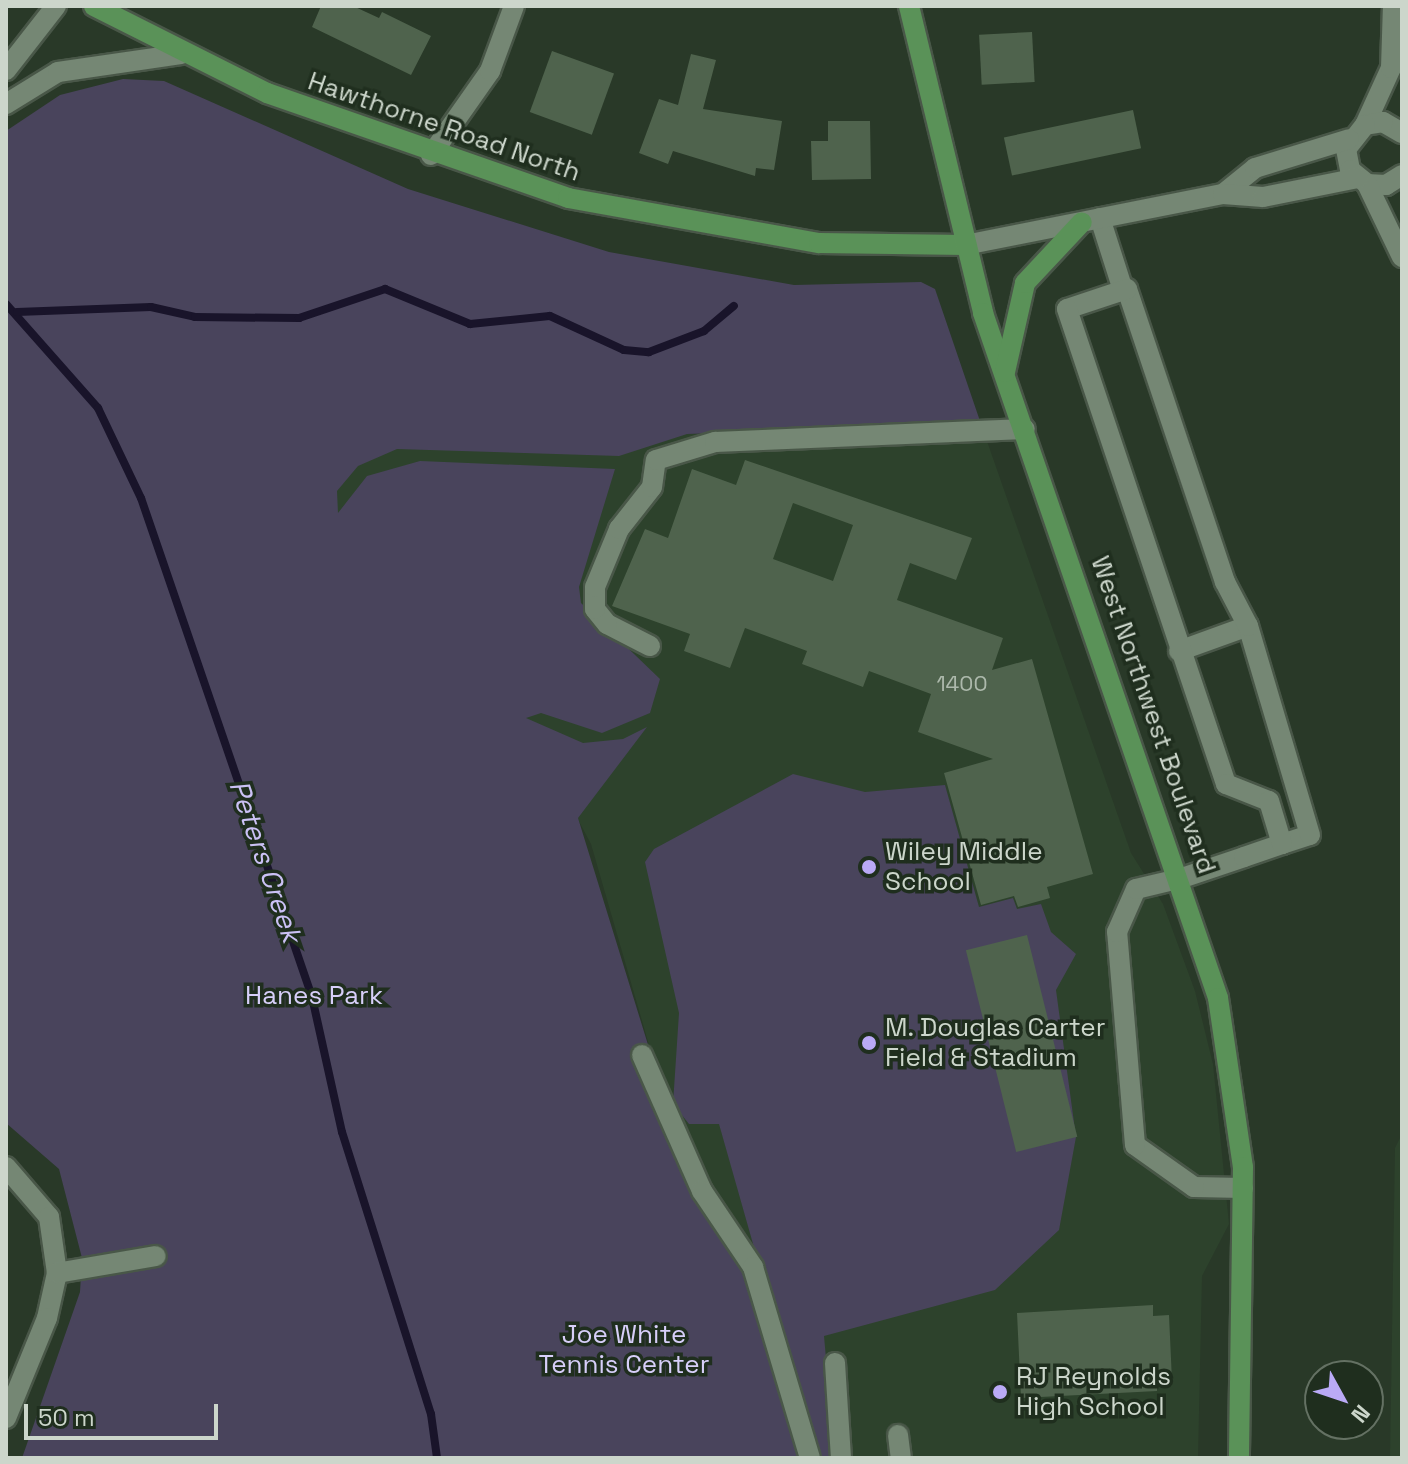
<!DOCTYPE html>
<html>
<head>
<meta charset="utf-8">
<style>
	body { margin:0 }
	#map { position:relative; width:1408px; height:1464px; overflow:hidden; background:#293928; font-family:"Space Grotesk",sans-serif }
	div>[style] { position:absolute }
	.built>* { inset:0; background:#2d422c }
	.green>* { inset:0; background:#49445c }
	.stream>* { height:8px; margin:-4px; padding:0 4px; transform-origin:4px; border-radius:4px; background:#19142a }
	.building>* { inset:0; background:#4f634d; transform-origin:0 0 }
	.roads { filter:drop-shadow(2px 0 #495748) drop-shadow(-2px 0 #495748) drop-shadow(0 2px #495748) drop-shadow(0 -2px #495748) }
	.minor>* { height:20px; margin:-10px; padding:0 10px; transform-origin:10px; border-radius:10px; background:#758774 }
	.major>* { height:20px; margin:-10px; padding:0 10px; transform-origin:10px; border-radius:10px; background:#5a9258 }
	.dots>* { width:22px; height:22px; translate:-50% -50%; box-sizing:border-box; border:4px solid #1f2e1e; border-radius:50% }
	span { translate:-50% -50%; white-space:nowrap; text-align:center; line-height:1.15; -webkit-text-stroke:7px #1f2e1e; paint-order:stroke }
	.number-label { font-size:22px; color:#adb9ac }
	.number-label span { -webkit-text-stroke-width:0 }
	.street-label { font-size:26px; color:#ccd6cb }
	.poi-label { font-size:26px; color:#ccd6cb }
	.left { translate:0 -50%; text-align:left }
	.park-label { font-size:26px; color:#d7cff9 }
	.water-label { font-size:28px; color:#cbc1f5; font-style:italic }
	.frame { position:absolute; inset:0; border:8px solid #ccd6cb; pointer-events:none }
	.north { position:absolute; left:1304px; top:1360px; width:80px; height:80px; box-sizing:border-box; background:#1f2e1e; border:2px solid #647163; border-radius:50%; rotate:130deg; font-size:22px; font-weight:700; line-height:32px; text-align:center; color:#ccd6cb }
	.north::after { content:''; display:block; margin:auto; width:28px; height:36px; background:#baaaf6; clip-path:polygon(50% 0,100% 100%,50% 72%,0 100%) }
	.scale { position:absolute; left:24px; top:1404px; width:194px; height:36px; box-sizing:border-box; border:4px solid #ccd6cb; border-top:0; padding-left:10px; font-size:24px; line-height:28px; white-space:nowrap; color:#ccd6cb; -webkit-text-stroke:6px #1f2e1e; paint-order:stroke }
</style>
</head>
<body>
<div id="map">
	<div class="built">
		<div style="clip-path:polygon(333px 422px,687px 434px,981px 424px,1131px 853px,1163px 904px,1195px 991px,1213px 1064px,1229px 1224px,1202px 1276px,1198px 1458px,818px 1458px,662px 1090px,591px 844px,507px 686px,357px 561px,336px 532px)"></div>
		<div style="clip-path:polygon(1402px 1134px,1402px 1458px,1390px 1458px,1395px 1148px)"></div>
	</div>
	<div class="green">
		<div style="clip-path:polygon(123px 79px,164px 81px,408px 189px,609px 252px,794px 285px,921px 282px,935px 289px,981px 424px,687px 434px,619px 456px,397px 449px,358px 466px,337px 491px,338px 513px,367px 476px,420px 461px,615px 469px,579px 587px,581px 603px,660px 679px,650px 713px,602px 733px,541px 713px,526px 718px,583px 743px,623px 739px,647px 727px,578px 818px,662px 1090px,704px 1180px,761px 1272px,719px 1124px,689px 1124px,673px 1104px,679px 1013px,645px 862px,654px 849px,793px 774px,865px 792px,945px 785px,979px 907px,1013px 898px,1017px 909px,1041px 904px,1051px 932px,1076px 954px,1056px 990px,1076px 1137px,1059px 1230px,995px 1290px,824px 1336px,835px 1458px,22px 1458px,80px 1292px,82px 1258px,59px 1169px,6px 1123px,6px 131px,60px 95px)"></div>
	</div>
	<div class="stream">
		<div style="left:6px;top:304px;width:139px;rotate:48.5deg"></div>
		<div style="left:98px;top:408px;width:100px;rotate:64.5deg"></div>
		<div style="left:141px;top:498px;width:527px;rotate:71.08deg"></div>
		<div style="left:312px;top:997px;width:138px;rotate:77.5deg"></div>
		<div style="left:342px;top:1132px;width:296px;rotate:72.5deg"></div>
		<div style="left:431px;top:1414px;width:44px;rotate:82.2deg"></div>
		<div style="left:17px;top:312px;width:134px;rotate:-2.1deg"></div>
		<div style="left:151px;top:307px;width:45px;rotate:12.8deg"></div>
		<div style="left:195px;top:317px;width:104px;rotate:0.6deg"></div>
		<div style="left:299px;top:318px;width:91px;rotate:-18.6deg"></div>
		<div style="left:385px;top:289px;width:92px;rotate:22.4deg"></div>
		<div style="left:470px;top:324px;width:80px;rotate:-5.7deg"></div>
		<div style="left:550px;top:316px;width:81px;rotate:24.7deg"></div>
		<div style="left:624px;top:350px;width:25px;rotate:5deg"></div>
		<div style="left:649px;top:352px;width:59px;rotate:-20.9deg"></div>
		<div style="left:704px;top:331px;width:39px;rotate:-40deg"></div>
	</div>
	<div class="building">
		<div style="clip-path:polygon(321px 6px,353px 6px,379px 18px,382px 12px,431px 36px,411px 75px,312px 27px)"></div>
		<div style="left:1032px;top:32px;width:50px;height:53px;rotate:87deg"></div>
		<div style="left:552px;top:51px;width:66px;height:65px;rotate:20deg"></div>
		<div style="clip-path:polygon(691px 54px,716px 60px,703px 109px,782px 121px,774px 170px,756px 168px,755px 176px,673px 151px,668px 164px,639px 153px,659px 99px,678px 105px)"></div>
		<div style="left:1133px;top:110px;width:39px;height:132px;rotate:78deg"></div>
		<div style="clip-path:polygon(828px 121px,870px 121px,871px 179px,812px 180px,811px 141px,828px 141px)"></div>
		<div style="clip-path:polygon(evenodd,745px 460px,972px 538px,956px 580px,910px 563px,897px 600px,1003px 638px,992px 670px,1032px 659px,1093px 874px,1047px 887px,1050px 898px,1018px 907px,1014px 896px,981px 905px,944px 773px,993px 759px,918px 732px,931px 694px,869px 671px,863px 687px,802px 664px,807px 651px,745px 628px,730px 668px,684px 651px,690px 634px,612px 606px,645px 529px,668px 538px,692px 469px,736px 485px,745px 460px,793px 503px,853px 525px,833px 581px,773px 559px,793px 503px)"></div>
		<div style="left:1027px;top:935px;width:208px;height:63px;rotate:76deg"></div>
		<div style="clip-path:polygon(1153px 1305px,1153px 1316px,1169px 1315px,1172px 1381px,1157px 1381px,1157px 1391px,1021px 1398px,1017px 1313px)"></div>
	</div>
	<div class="roads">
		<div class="minor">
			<div style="left:6px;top:70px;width:81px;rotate:-52deg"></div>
			<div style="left:6px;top:104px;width:61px;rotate:-31.6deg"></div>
			<div style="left:58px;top:72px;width:124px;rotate:-8.3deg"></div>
			<div style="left:1365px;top:125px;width:63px;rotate:-65.5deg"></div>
			<div style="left:1391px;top:68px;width:62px;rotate:-88.2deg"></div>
			<div style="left:1402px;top:133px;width:22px;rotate:-150deg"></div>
			<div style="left:1383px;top:122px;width:18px;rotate:171deg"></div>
			<div style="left:1365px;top:125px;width:31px;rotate:128deg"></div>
			<div style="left:1346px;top:149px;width:21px;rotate:79deg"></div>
			<div style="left:1350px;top:170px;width:22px;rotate:39deg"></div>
			<div style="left:1367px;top:184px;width:19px;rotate:3deg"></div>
			<div style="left:1386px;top:185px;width:19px;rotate:-32deg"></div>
			<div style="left:431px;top:155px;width:103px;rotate:-54.9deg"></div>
			<div style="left:490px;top:71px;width:69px;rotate:-69.7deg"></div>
			<div style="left:1367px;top:184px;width:81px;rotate:64.4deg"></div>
			<div style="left:1223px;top:194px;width:41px;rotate:-39.1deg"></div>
			<div style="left:1255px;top:168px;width:98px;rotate:-17.1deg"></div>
			<div style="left:1100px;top:218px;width:76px;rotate:72.3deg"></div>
			<div style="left:965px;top:245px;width:263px;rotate:-11.2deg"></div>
			<div style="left:1223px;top:194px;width:40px;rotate:4.3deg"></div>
			<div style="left:1263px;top:197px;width:97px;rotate:-11.3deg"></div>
			<div style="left:650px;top:646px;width:48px;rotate:-152.9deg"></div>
			<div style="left:607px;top:624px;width:19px;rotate:-129deg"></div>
			<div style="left:595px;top:609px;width:22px;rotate:-90deg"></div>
			<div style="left:595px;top:587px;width:63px;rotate:-67.5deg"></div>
			<div style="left:619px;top:529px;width:53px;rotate:-51.8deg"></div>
			<div style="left:652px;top:487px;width:27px;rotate:-82deg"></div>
			<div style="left:656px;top:460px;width:62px;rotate:-17deg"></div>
			<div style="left:715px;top:442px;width:310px;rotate:-2.4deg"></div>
			<div style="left:1179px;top:651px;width:73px;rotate:-19.9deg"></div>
			<div style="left:642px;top:1055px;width:149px;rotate:66.2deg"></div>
			<div style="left:702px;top:1191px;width:92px;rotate:56.1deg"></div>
			<div style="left:753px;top:1267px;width:199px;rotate:73.4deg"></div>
			<div style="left:6px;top:1167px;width:66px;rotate:49.3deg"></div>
			<div style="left:49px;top:1217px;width:57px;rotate:81.9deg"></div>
			<div style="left:57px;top:1273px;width:46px;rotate:102.5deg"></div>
			<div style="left:47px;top:1318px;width:108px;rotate:112.3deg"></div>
			<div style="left:1243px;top:1188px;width:49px;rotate:-178.8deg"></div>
			<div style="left:1194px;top:1187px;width:72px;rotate:-144.6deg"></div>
			<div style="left:1135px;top:1145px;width:214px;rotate:-94.8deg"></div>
			<div style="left:1117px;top:932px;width:47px;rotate:-66.2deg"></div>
			<div style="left:1136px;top:889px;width:47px;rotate:-13.4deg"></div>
			<div style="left:1182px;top:878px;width:65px;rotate:-18.7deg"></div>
			<div style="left:1244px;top:857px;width:40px;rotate:-18.9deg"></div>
			<div style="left:1282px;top:844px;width:29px;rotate:-18deg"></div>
			<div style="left:1310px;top:835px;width:218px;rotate:-106.5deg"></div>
			<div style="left:1248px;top:626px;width:50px;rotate:-117.6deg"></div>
			<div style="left:1225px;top:582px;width:309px;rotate:-108.5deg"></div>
			<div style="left:1127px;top:289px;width:63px;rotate:161.6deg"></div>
			<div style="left:1067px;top:309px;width:501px;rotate:71.49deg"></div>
			<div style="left:1226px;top:784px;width:46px;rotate:21.6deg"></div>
			<div style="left:1269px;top:801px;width:45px;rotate:73.2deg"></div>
			<div style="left:57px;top:1273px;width:100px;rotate:-9.7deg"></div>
			<div style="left:835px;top:1363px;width:95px;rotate:86.4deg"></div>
			<div style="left:898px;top:1435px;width:23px;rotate:83deg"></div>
		</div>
		<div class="major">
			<div style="left:94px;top:6px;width:194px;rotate:26.7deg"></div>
			<div style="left:267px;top:93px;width:319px;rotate:19.2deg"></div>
			<div style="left:568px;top:198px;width:255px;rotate:10.2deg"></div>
			<div style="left:819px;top:243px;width:146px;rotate:0.8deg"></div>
			<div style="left:909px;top:6px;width:316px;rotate:76.4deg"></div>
			<div style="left:983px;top:313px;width:724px;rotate:71.06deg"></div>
			<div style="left:1218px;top:998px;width:171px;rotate:81.6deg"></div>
			<div style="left:1243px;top:1167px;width:291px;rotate:90.8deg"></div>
			<div style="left:1005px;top:372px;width:91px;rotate:-77.3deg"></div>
			<div style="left:1025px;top:283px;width:83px;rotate:-46.9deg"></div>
		</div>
	</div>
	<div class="dots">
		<div style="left:869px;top:867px;background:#baaaf6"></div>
		<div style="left:869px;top:1043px;background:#baaaf6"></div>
		<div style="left:1000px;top:1392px;background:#baaaf6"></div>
	</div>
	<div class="number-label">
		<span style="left:962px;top:684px">1400</span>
	</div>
	<div class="street-label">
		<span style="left:444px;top:127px;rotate:19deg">Hawthorne Road North</span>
		<span style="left:1153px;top:715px;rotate:71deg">West Northwest Boulevard</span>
	</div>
	<div class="poi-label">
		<span class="left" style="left:885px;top:867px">Wiley Middle<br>School</span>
		<span class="left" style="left:885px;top:1043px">M. Douglas Carter<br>Field &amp; Stadium</span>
		<span class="left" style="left:1016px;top:1392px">RJ Reynolds<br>High School</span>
	</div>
	<div class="park-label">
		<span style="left:314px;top:996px">Hanes Park</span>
		<span style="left:624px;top:1350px">Joe White<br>Tennis Center</span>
	</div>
	<div class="water-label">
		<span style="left:266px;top:861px;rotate:71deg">Peters Creek</span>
	</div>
	<div class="frame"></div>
	<div class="north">N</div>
	<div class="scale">50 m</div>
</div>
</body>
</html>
